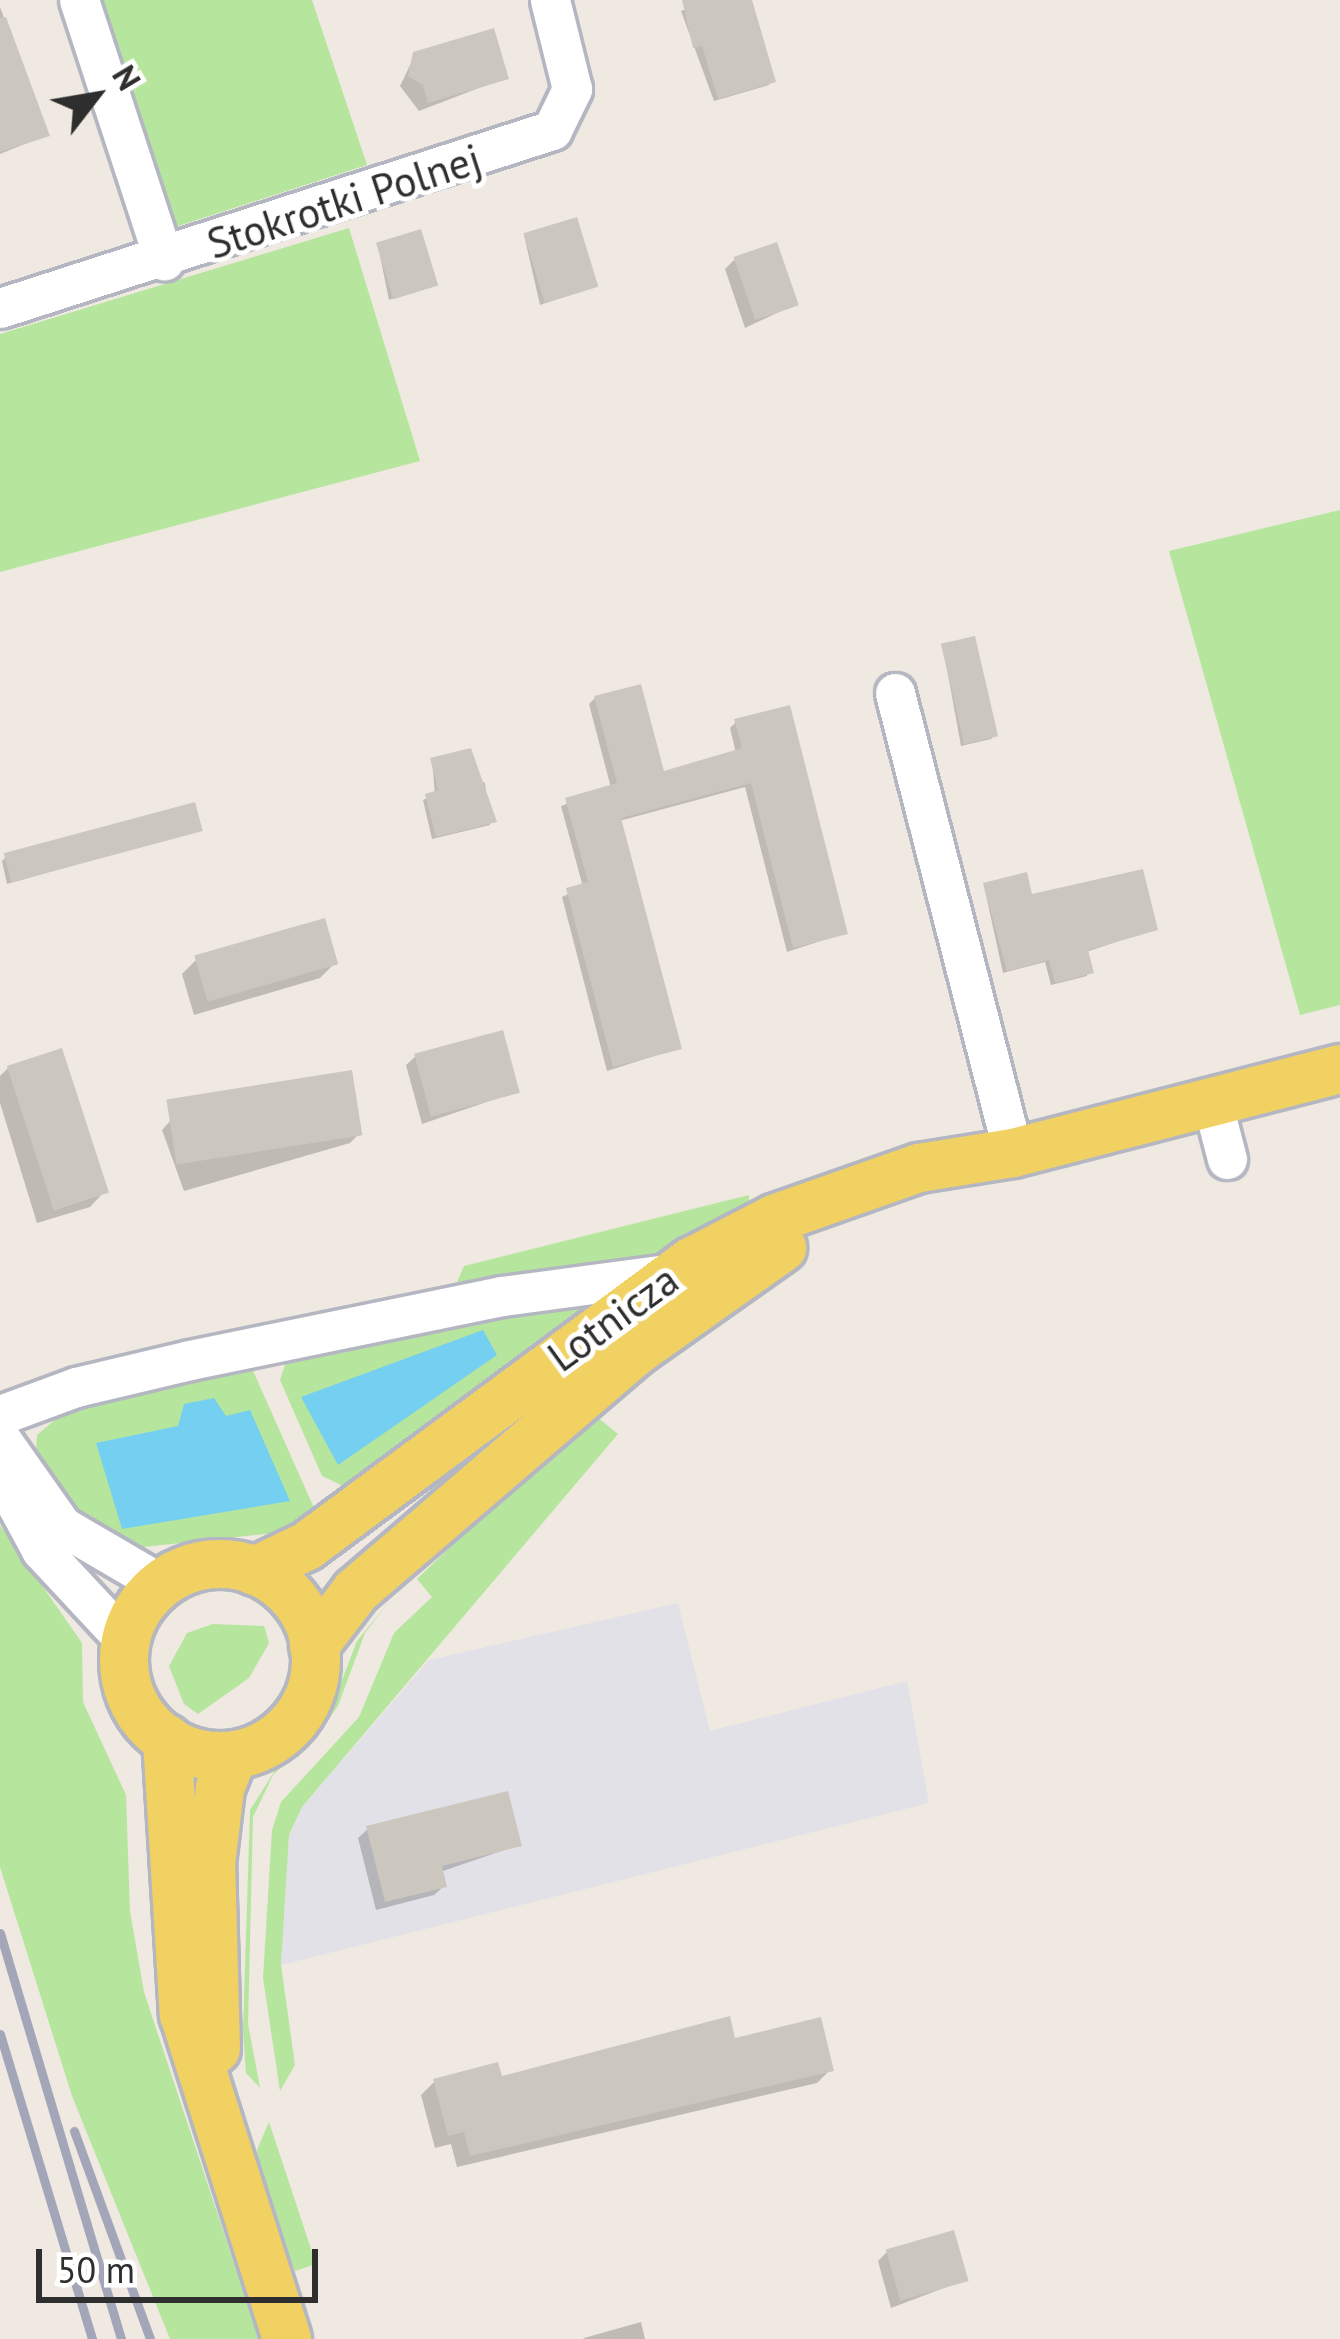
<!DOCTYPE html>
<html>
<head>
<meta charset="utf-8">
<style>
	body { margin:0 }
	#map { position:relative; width:1340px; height:2339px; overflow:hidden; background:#efe9e1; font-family:"PT Sans",sans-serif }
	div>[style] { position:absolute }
	.industrial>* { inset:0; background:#e3e1e8 }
	.green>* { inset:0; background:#b6e59e }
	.plaza>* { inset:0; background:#dfdcd8; transform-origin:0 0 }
	.water>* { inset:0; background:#75cff0 }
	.shadow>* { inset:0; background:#0003 }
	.building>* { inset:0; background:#cbc7bf; transform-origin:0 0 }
	.roads { filter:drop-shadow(3px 0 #b4b7c1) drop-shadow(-3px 0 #b4b7c1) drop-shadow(0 3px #b4b7c1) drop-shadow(0 -3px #b4b7c1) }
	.minor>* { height:39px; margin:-19.5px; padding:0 19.5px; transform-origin:19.5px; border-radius:19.5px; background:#fff }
	.major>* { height:48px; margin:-24px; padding:0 24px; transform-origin:24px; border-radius:24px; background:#f2d163 }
	.major>.ring { margin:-24px; padding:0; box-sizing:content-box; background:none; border:48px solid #f2d163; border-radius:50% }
	.rail>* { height:9px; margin:-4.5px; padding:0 4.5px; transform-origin:4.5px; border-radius:4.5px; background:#a3a6b8 }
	span { translate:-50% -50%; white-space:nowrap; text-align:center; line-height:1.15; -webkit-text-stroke:10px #fff; paint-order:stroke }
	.street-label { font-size:42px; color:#2e2e2e }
	.north { position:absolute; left:36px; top:36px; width:120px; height:120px; -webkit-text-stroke:9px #fff; paint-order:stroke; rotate:59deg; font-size:33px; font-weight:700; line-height:48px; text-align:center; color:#2e2e2e }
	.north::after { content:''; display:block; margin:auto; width:42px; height:54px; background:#2e2e2e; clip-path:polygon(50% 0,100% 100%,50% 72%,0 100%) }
	.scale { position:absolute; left:36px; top:2249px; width:282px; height:54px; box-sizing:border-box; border:6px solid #2e2e2e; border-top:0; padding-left:15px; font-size:36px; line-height:42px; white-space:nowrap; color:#2e2e2e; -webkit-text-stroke:9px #fff; paint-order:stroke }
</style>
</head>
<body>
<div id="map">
	<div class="industrial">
		<div style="clip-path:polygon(678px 1603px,710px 1731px,907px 1681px,929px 1803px,281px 1965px,289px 1835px,302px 1807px,429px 1660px)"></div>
	</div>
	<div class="green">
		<div style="clip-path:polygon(102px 0,312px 0,367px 165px,175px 227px)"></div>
		<div style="clip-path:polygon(349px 228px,420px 461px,0 572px,0 334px)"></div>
		<div style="clip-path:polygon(1340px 510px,1340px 1005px,1300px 1015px,1169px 551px)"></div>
		<div style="clip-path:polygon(749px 1195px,749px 1206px,678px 1253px,604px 1270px,457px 1282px,464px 1266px)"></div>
		<div style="clip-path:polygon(613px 1292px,343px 1486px,322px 1476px,280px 1380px,287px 1359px)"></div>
		<div style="clip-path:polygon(250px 1364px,314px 1508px,275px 1533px,134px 1548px,73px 1517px,35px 1467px,37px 1435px,63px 1413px)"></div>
		<div style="clip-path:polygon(591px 1412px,618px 1434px,302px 1807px,289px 1835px,281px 1965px,295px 2065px,280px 2091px,263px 1978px,272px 1830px,281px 1802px,359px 1717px,394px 1633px,432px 1597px,417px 1579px)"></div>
		<div style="clip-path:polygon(0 1525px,82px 1643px,83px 1702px,126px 1795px,130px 1911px,144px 1992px,259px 2339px,170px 2339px,72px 2096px,0 1867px)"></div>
		<div style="clip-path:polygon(387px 1604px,365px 1633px,338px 1706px,324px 1726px,273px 1775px,253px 1817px,248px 2024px,260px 2088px,246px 2073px,243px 2031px,250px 1810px,279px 1764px,327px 1719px,357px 1641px)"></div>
		<div style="clip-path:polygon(264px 1626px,269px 1643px,249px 1678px,198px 1714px,184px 1704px,169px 1666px,187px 1633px,213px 1624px)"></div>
		<div style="clip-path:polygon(269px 2122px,316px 2264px,295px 2271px,263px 2191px,257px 2150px)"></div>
	</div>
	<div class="plaza">
		<div style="left:577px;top:1358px;width:14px;height:349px;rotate:56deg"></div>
	</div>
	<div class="water">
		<div style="clip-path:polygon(483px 1330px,497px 1355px,338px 1465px,301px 1397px)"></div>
		<div style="clip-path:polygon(214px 1398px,226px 1416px,250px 1410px,290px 1501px,122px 1529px,96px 1443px,178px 1426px,184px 1404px)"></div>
	</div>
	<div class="shadow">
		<div style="clip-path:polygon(709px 0,748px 0,769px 85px,714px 101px,681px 11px)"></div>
		<div style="clip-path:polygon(0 7px,47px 135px,0 154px)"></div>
		<div style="clip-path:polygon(415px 55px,505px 78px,419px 111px,400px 86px)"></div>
		<div style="clip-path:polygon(524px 235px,595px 286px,540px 305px)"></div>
		<div style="clip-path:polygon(378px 246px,435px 284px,389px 300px)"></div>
		<div style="clip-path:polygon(734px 260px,796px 304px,745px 328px,725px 269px)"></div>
		<div style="clip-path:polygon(943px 647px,995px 735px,991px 739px,961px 746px)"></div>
		<div style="clip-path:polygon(595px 698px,662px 774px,736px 753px,730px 728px,736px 722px,845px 933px,787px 952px,745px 787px,619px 821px,679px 1048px,607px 1071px,562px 897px,583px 887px,561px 806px,611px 788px,589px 704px)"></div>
		<div style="clip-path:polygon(432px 760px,485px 783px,490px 825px,432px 839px,423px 800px,435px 794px)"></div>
		<div style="clip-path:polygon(199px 830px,7px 884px,2px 861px,6px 857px)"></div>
		<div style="clip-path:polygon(984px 886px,1030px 898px,1155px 929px,1086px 952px,1087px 976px,1051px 985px,1045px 962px,1003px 973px)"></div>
		<div style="clip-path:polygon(197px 959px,335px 963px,320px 978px,194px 1015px,182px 974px)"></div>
		<div style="clip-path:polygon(416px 1056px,516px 1092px,422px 1124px,406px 1065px)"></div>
		<div style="clip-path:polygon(8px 1068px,104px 1192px,90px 1207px,37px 1223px,0 1103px,0 1076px)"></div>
		<div style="clip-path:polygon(171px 1120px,359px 1134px,350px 1143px,184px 1191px,162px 1130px)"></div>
		<div style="clip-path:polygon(368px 1829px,519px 1845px,440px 1872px,444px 1886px,434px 1895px,376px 1910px,358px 1838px)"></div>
		<div style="clip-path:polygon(830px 2070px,817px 2083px,457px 2167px,451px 2144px,435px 2148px,421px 2095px,435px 2081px)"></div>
		<div style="clip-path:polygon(887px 2252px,965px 2280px,891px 2308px,878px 2261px)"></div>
		<div style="clip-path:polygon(641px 2322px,645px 2339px,583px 2339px,584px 2338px)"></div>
	</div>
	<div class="building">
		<div style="clip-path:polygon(682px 0,752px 0,776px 82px,718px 99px,702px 46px,693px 48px)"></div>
		<div style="clip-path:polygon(6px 17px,50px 136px,0 152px,0 18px)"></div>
		<div style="clip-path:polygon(494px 28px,509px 79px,428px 103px,423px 85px,408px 76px,413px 52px)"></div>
		<div style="left:577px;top:217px;width:73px;height:56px;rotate:73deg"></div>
		<div style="left:421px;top:229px;width:59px;height:47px;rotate:73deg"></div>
		<div style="left:777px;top:242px;width:67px;height:46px;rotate:71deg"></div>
		<div style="left:975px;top:636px;width:103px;height:35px;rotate:77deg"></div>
		<div style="clip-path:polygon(641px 684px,664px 771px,742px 748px,734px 719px,790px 705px,848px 934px,793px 948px,751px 783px,621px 818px,682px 1049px,613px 1067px,566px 888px,588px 882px,565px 798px,617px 783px,594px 696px)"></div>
		<div style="clip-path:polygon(471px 748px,497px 822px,436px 837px,425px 794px,438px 790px,430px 758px)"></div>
		<div style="left:195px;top:802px;width:30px;height:198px;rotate:75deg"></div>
		<div style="clip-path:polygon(1143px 869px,1158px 930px,1088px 950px,1094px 973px,1055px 983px,1049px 960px,1007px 971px,983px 883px,1027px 872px,1032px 894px)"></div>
		<div style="left:325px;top:918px;width:48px;height:136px;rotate:74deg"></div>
		<div style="left:503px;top:1030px;width:65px;height:92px;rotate:75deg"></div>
		<div style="left:62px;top:1048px;width:152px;height:58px;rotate:72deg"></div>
		<div style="left:352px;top:1070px;width:66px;height:188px;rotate:81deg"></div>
		<div style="clip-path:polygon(508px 1791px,522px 1846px,442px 1866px,447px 1887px,385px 1902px,366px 1826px)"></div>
		<div style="clip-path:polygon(730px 2016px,735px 2038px,821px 2017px,834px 2071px,470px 2156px,464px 2132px,448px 2136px,433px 2079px,498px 2062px,502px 2076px)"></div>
		<div style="left:954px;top:2230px;width:53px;height:71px;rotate:74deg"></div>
	</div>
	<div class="roads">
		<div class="minor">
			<div style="left:79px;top:0;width:274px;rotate:71.9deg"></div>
			<div style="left:0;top:308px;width:580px;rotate:-17.87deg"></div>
			<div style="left:552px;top:130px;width:46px;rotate:-64deg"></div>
			<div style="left:572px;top:89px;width:92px;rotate:-103.9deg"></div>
			<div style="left:895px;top:693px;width:475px;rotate:75.6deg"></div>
			<div style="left:1212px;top:1101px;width:60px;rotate:75.5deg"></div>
			<div style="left:0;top:1415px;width:81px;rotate:-20.2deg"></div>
			<div style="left:76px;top:1387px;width:117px;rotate:-13.3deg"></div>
			<div style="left:190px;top:1360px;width:318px;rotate:-11.6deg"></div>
			<div style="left:502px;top:1296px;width:175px;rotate:-7.6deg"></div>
			<div style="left:0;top:1438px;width:108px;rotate:54.8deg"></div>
			<div style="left:62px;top:1526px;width:115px;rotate:30.4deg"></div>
			<div style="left:7px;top:1487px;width:72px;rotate:61.6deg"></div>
			<div style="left:41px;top:1550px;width:125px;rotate:47deg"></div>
		</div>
		<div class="major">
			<div class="ring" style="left:124px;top:1564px;width:144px;height:144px"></div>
			<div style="left:255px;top:1571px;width:58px;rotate:-25.7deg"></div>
			<div style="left:307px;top:1546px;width:478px;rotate:-36.5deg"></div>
			<div style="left:691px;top:1262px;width:93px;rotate:-27.4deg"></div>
			<div style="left:774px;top:1219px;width:154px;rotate:-19.4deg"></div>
			<div style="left:919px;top:1168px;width:95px;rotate:-9.1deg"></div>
			<div style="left:1013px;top:1153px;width:338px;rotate:-14.4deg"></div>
			<div style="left:314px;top:1646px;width:69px;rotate:-52.6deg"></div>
			<div style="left:356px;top:1591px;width:369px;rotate:-40.6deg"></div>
			<div style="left:636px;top:1351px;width:179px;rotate:-35.2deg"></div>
			<div style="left:167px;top:1739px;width:276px;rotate:86.5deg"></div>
			<div style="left:184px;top:2014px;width:341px;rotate:72.4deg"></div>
			<div style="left:216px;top:2049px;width:185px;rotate:-91.5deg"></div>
			<div style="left:211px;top:1864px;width:77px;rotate:-83.2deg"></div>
			<div style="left:220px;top:1788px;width:35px;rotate:-68deg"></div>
		</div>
	</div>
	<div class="rail">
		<div style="left:0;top:1933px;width:424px;rotate:73.4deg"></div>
		<div style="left:0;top:2034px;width:319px;rotate:73.2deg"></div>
		<div style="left:74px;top:2131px;width:221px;rotate:69.9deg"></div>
	</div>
	<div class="street-label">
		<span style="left:344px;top:201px;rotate:-18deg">Stokrotki Polnej</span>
		<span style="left:613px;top:1318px;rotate:-36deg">Lotnicza</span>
	</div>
	<div class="north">N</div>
	<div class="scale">50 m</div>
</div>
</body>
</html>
